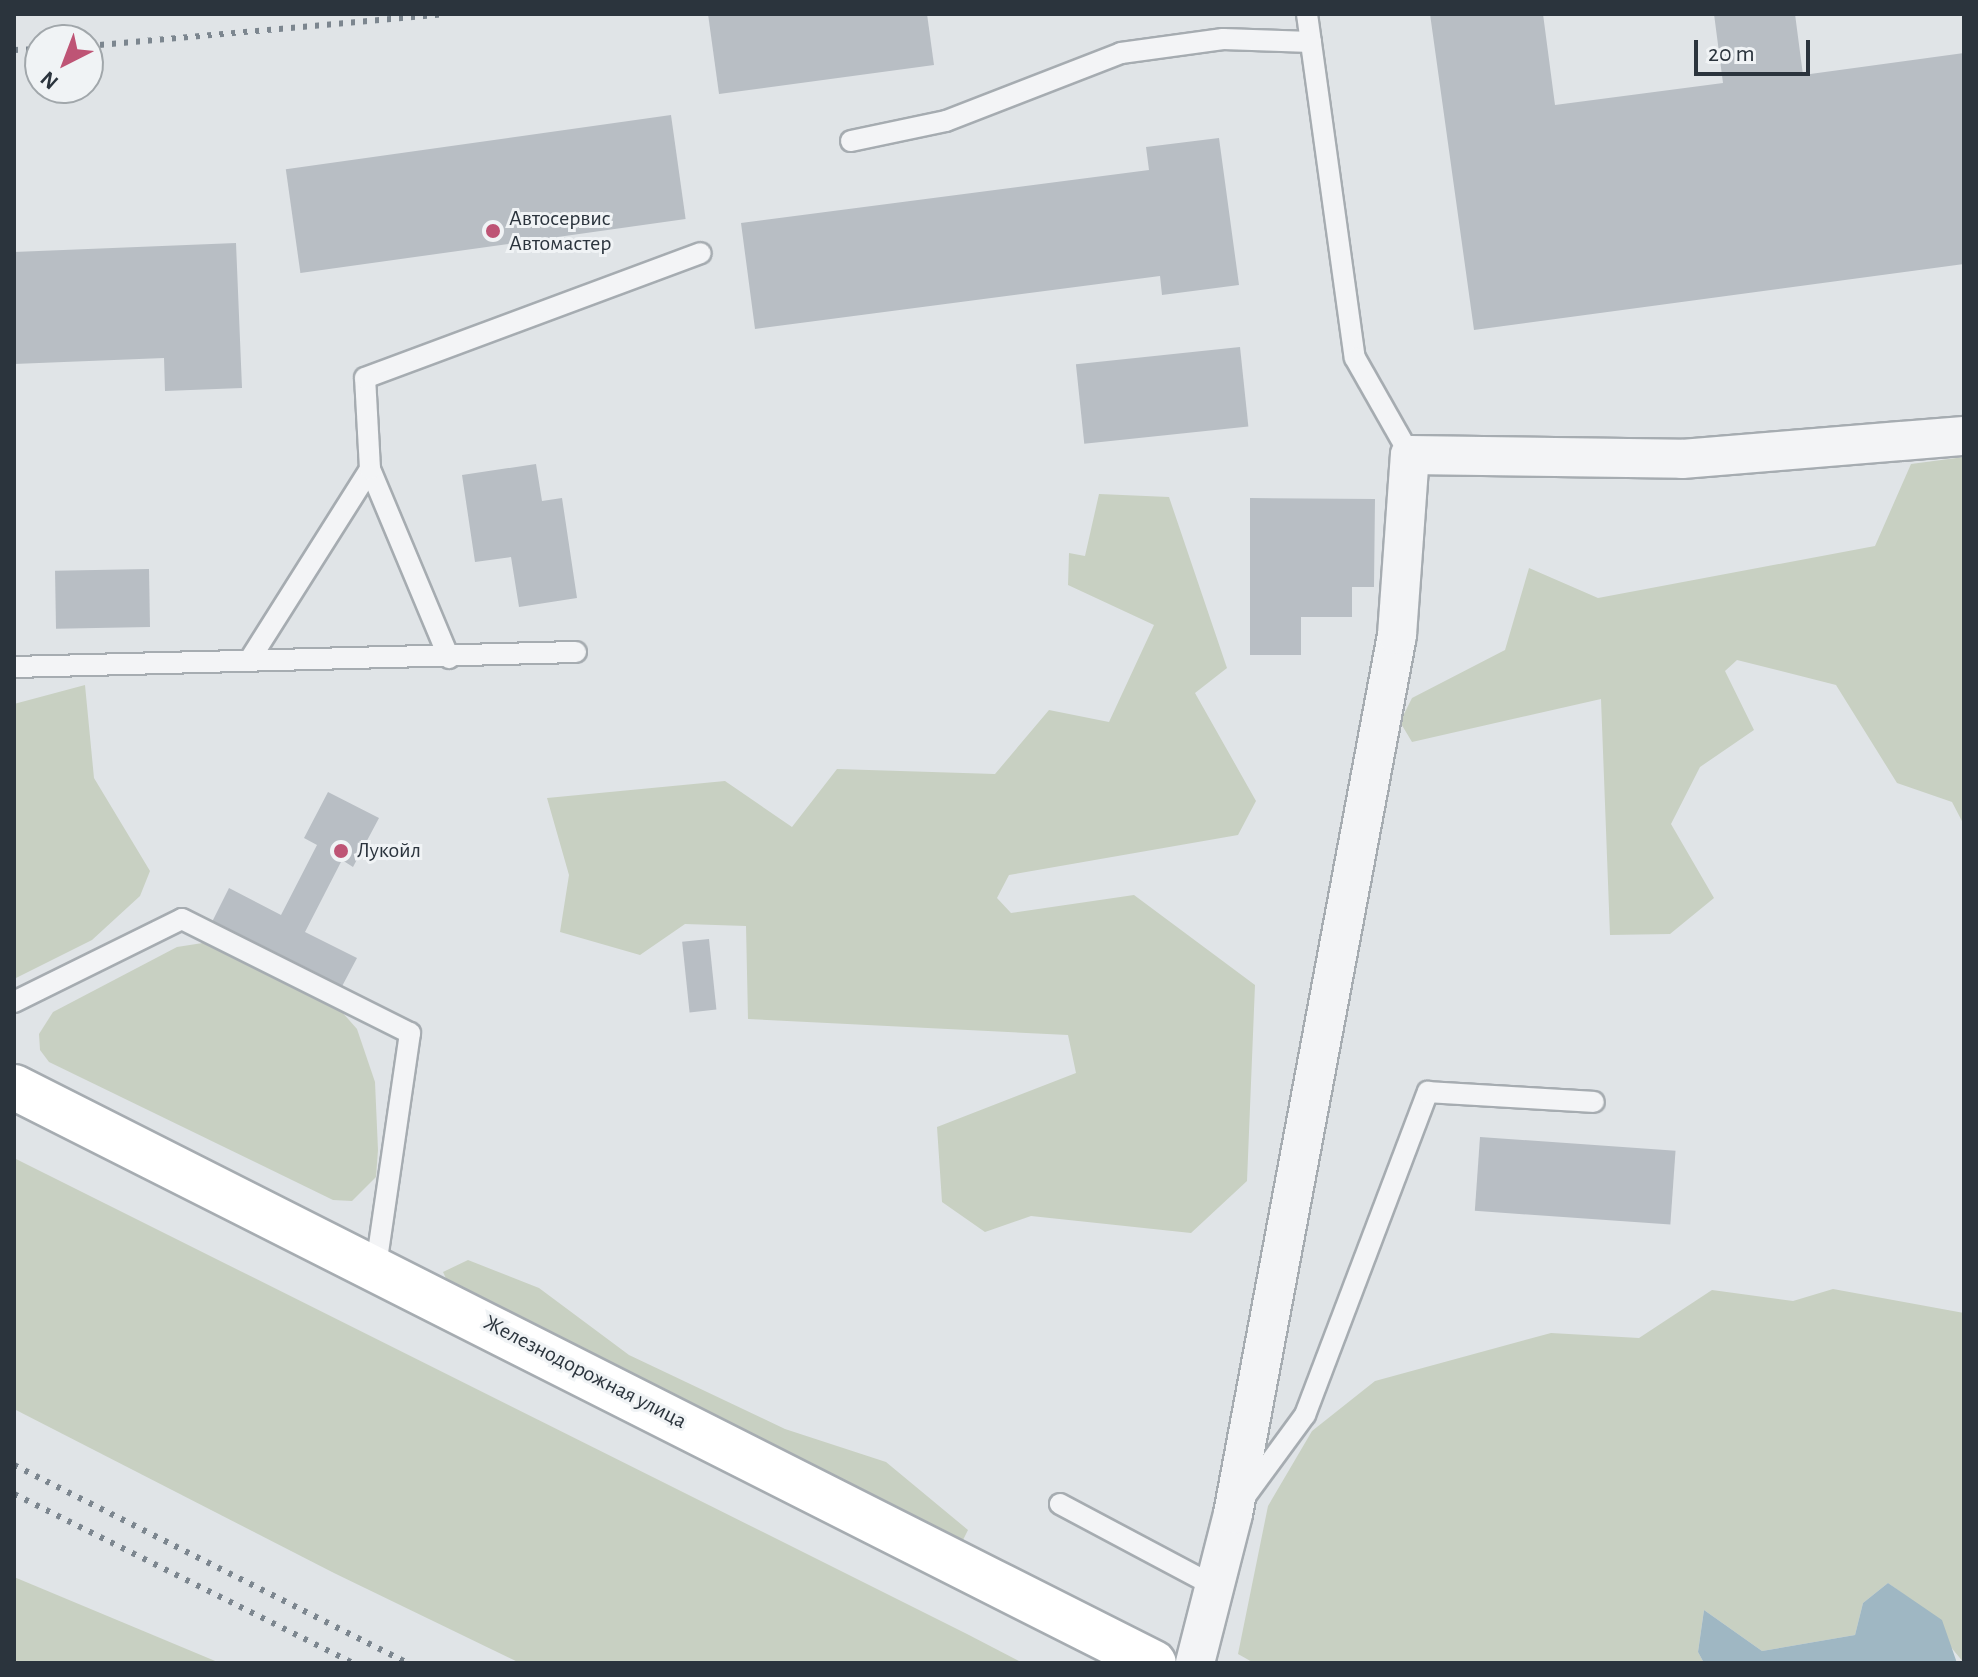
<!DOCTYPE html>
<html>
<head>
<meta charset="utf-8">
<style>
	body { margin:0 }
	#map { position:relative; width:1978px; height:1677px; overflow:hidden; background:#e0e4e7; font-family:"Alegreya Sans",sans-serif }
	div>[style] { position:absolute }
	.green>* { inset:0; background:#c8d0c2 }
	.water>* { inset:0; background:#9fb7c3 }
	.building>* { inset:0; background:#b8bec4; transform-origin:0 0 }
	.roads { filter:drop-shadow(2px 0 #a6acb1) drop-shadow(-2px 0 #a6acb1) drop-shadow(0 2px #a6acb1) drop-shadow(0 -2px #a6acb1) }
	.lane>* { height:20px; margin:-10px; padding:0 10px; transform-origin:10px; border-radius:10px; background:#f3f4f6 }
	.street>* { height:38px; margin:-19px; padding:0 19px; transform-origin:19px; border-radius:19px; background:#f3f4f6 }
	.secondary>* { height:44px; margin:-22px; padding:0 22px; transform-origin:22px; border-radius:22px; background:#fff }
	.rail>* { height:6px; margin-top:-3px; transform-origin:0; background:repeating-linear-gradient(90deg,#7c868f 0 4px,transparent 0 12px) }
	.dots>* { width:22px; height:22px; translate:-50% -50%; box-sizing:border-box; border:4px solid #f0f3f5; border-radius:50% }
	span { translate:-50% -50%; white-space:nowrap; text-align:center; line-height:1.15; -webkit-text-stroke:6px #f0f3f5; paint-order:stroke }
	.poi-label { font-size:22px; color:#2b343d }
	.left { translate:0 -50%; text-align:left }
	.street-label { font-size:22px; color:#2b343d }
	.frame { position:absolute; inset:0; border:16px solid #2b343d; pointer-events:none }
	.north { position:absolute; left:24px; top:24px; width:80px; height:80px; box-sizing:border-box; background:#f0f3f5; border:2px solid #a1a7ab; border-radius:50%; rotate:222deg; font-size:22px; font-weight:700; line-height:32px; text-align:center; color:#2b343d }
	.north::after { content:''; display:block; margin:auto; width:28px; height:36px; background:#be5475; clip-path:polygon(50% 0,100% 100%,50% 72%,0 100%) }
	.scale { position:absolute; left:1694px; top:40px; width:116px; height:36px; box-sizing:border-box; border:4px solid #2b343d; border-top:0; padding-left:10px; font-size:24px; line-height:28px; white-space:nowrap; color:#2b343d; -webkit-text-stroke:6px #f0f3f5; paint-order:stroke }
</style>
</head>
<body>
<div id="map">
	<div class="green">
		<div style="clip-path:polygon(1964px 457px,1964px 825px,1952px 802px,1897px 783px,1836px 685px,1737px 660px,1725px 671px,1754px 730px,1700px 767px,1671px 824px,1714px 898px,1670px 934px,1610px 935px,1601px 699px,1412px 742px,1400px 722px,1412px 698px,1505px 650px,1529px 568px,1598px 598px,1875px 546px,1911px 464px)"></div>
		<div style="clip-path:polygon(1099px 494px,1169px 497px,1227px 668px,1195px 693px,1256px 801px,1238px 835px,1009px 875px,997px 898px,1011px 913px,1134px 895px,1255px 985px,1247px 1181px,1191px 1233px,1031px 1216px,985px 1232px,942px 1202px,937px 1127px,1076px 1073px,1068px 1035px,748px 1019px,746px 926px,685px 924px,640px 955px,560px 932px,569px 875px,547px 798px,725px 781px,792px 827px,837px 769px,995px 774px,1049px 710px,1109px 722px,1154px 625px,1068px 585px,1069px 553px,1085px 556px)"></div>
		<div style="clip-path:polygon(85px 685px,94px 778px,150px 871px,140px 896px,92px 940px,14px 979px,14px 704px)"></div>
		<div style="clip-path:polygon(209px 942px,342px 1012px,357px 1029px,375px 1082px,378px 1150px,376px 1177px,352px 1201px,333px 1200px,49px 1062px,40px 1050px,39px 1034px,53px 1012px,177px 947px)"></div>
		<div style="clip-path:polygon(14px 1158px,967px 1634px,1023px 1663px,520px 1663px,334px 1573px,14px 1409px)"></div>
		<div style="clip-path:polygon(468px 1260px,539px 1288px,629px 1355px,785px 1429px,886px 1462px,968px 1530px,959px 1548px,896px 1507px,449px 1285px,443px 1272px)"></div>
		<div style="clip-path:polygon(1833px 1289px,1964px 1313px,1964px 1663px,1913px 1601px,1888px 1583px,1863px 1603px,1855px 1635px,1762px 1651px,1704px 1610px,1698px 1652px,1704px 1663px,1254px 1663px,1238px 1654px,1268px 1506px,1312px 1431px,1375px 1381px,1551px 1333px,1639px 1338px,1712px 1290px,1793px 1301px)"></div>
		<div style="clip-path:polygon(14px 1577px,220px 1663px,14px 1663px)"></div>
	</div>
	<div class="water">
		<div style="clip-path:polygon(1888px 1583px,1942px 1620px,1957px 1663px,1704px 1663px,1698px 1652px,1704px 1610px,1762px 1651px,1855px 1635px,1863px 1603px)"></div>
	</div>
	<div class="building">
		<div style="clip-path:polygon(708px 14px,927px 14px,934px 65px,719px 94px)"></div>
		<div style="clip-path:polygon(1430px 14px,1543px 14px,1555px 105px,1723px 83px,1714px 14px,1795px 14px,1803px 75px,1964px 53px,1964px 264px,1474px 330px)"></div>
		<div style="left:671px;top:115px;width:105px;height:389px;rotate:82deg"></div>
		<div style="clip-path:polygon(1219px 138px,1239px 285px,1162px 295px,1160px 276px,755px 329px,741px 223px,1149px 170px,1146px 147px)"></div>
		<div style="clip-path:polygon(236px 243px,242px 388px,165px 391px,164px 358px,14px 364px,14px 252px)"></div>
		<div style="left:1240px;top:347px;width:80px;height:165px;rotate:84deg"></div>
		<div style="clip-path:polygon(536px 464px,542px 501px,562px 498px,577px 598px,519px 607px,511px 557px,475px 562px,462px 475px)"></div>
		<div style="clip-path:polygon(1250px 498px,1375px 499px,1374px 587px,1352px 587px,1352px 617px,1301px 617px,1301px 655px,1250px 655px)"></div>
		<div style="left:149px;top:569px;width:58px;height:94px;rotate:89deg"></div>
		<div style="clip-path:polygon(328px 792px,379px 818px,353px 867px,342px 860px,305px 932px,357px 958px,339px 992px,210px 926px,229px 888px,281px 915px,317px 845px,304px 838px)"></div>
		<div style="left:709px;top:939px;width:71px;height:27px;rotate:84deg"></div>
		<div style="left:1480px;top:1137px;width:196px;height:74px;rotate:4deg"></div>
	</div>
	<div class="roads">
		<div class="lane">
			<div style="left:1307px;top:14px;width:347px;rotate:82.1deg"></div>
			<div style="left:1355px;top:358px;width:112px;rotate:60.4deg"></div>
			<div style="left:851px;top:141px;width:97px;rotate:-11.9deg"></div>
			<div style="left:946px;top:121px;width:188px;rotate:-21.2deg"></div>
			<div style="left:1121px;top:53px;width:103px;rotate:-7.8deg"></div>
			<div style="left:1223px;top:39px;width:88px;rotate:2deg"></div>
			<div style="left:370px;top:469px;width:205px;rotate:67.3deg"></div>
			<div style="left:252px;top:656px;width:221px;rotate:-57.7deg"></div>
			<div style="left:370px;top:469px;width:91px;rotate:-93.1deg"></div>
			<div style="left:365px;top:378px;width:358px;rotate:-20.4deg"></div>
			<div style="left:14px;top:667px;width:562px;rotate:-1.53deg"></div>
			<div style="left:14px;top:1002px;width:187px;rotate:-26.3deg"></div>
			<div style="left:182px;top:919px;width:255px;rotate:26.6deg"></div>
			<div style="left:410px;top:1033px;width:234px;rotate:98.3deg"></div>
			<div style="left:1244px;top:1498px;width:103px;rotate:-53.7deg"></div>
			<div style="left:1305px;top:1415px;width:346px;rotate:-69.2deg"></div>
			<div style="left:1428px;top:1092px;width:166px;rotate:3.4deg"></div>
			<div style="left:1060px;top:1504px;width:174px;rotate:28deg"></div>
		</div>
		<div class="street">
			<div style="left:1195px;top:1663px;width:154px;rotate:-75.7deg"></div>
			<div style="left:1233px;top:1514px;width:894px;rotate:-79.43deg"></div>
			<div style="left:1397px;top:635px;width:180px;rotate:-85.9deg"></div>
			<div style="left:1410px;top:455px;width:272px;rotate:0.8deg"></div>
			<div style="left:1682px;top:459px;width:283px;rotate:-4.7deg"></div>
		</div>
		<div class="secondary">
			<div style="left:14px;top:1087px;width:1277px;rotate:26.81deg"></div>
		</div>
	</div>
	<div class="rail">
		<div style="left:88px;top:46px;width:357px;rotate:-5.1deg"></div>
		<div style="left:14px;top:50px;width:26px;rotate:-2deg"></div>
		<div style="left:14px;top:1465px;width:440px;rotate:26.7deg"></div>
		<div style="left:14px;top:1494px;width:379px;rotate:26.5deg"></div>
	</div>
	<div class="dots">
		<div style="left:493px;top:231px;background:#be5475"></div>
		<div style="left:341px;top:851px;background:#be5475"></div>
	</div>
	<div class="poi-label">
		<span class="left" style="left:509px;top:231px">Автосервис<br>Автомастер</span>
		<span class="left" style="left:357px;top:851px">Лукойл</span>
	</div>
	<div class="street-label">
		<span style="left:585px;top:1372px;rotate:27deg">Железнодорожная улица</span>
	</div>
	<div class="frame"></div>
	<div class="north">N</div>
	<div class="scale">20 m</div>
</div>
</body>
</html>
